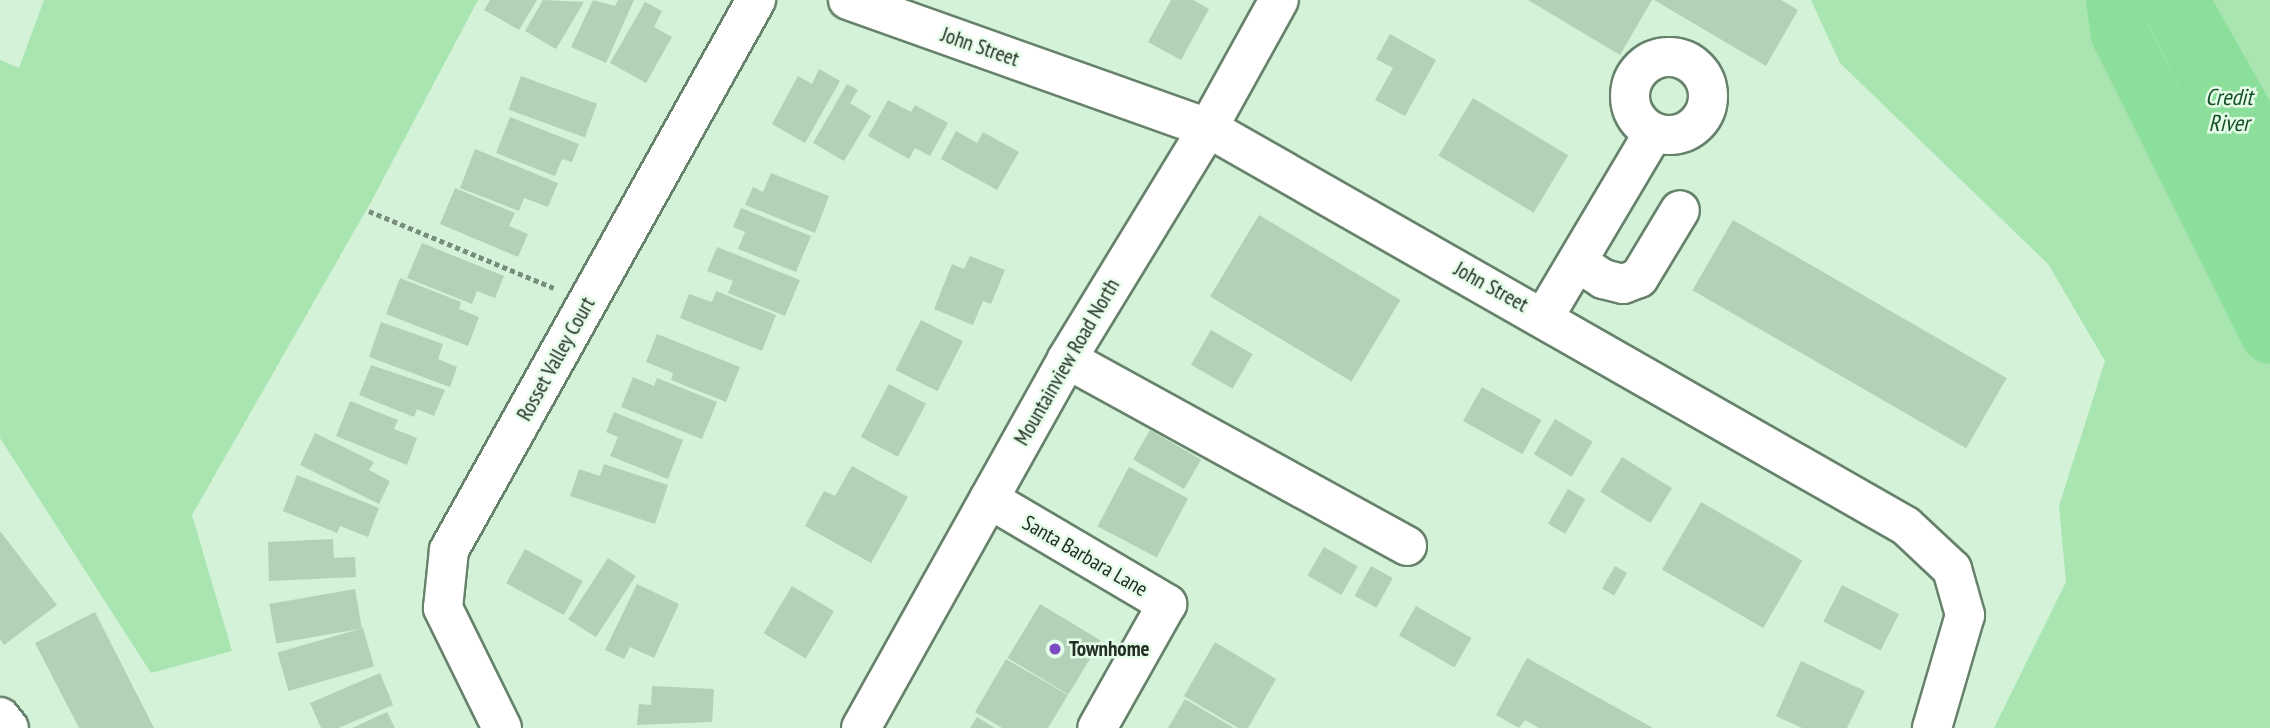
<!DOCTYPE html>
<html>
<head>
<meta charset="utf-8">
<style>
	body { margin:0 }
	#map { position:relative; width:2270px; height:728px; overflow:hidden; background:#d3f2d7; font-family:"PT Sans Narrow",sans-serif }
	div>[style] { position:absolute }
	.green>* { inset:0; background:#a8e5b1 }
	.water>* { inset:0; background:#8cdf9b }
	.river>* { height:58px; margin:-29px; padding:0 29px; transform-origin:29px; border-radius:29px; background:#8cdf9b }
	.building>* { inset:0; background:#b3d1b7; transform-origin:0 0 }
	.path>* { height:4.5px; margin-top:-2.25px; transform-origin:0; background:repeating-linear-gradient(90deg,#798d7c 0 5px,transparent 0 8.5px) }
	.roads { filter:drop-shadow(2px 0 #67826a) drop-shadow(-2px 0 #67826a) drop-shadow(0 2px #67826a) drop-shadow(0 -2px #67826a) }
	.minor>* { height:38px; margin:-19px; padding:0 19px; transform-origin:19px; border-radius:19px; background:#fff }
	.minor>.ring { margin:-19px; padding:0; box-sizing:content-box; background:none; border:38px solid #fff; border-radius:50% }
	.major>* { height:38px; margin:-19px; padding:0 19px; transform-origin:19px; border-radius:19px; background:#fff }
	.dots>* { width:19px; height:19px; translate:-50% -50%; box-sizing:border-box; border:4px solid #e5fde8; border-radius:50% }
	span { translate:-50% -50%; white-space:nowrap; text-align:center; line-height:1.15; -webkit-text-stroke:5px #e5fde8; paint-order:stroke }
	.street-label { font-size:21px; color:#232e25 }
	.poi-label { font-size:21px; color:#232e25; font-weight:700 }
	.left { translate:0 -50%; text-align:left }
	.water-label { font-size:23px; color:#165026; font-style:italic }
</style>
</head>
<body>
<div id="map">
	<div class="green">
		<div style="clip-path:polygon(44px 0,478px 0,372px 200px,192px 515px,232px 651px,151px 673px,0 438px,0 60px,19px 68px)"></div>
		<div style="clip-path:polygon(1811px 0,2136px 0,2179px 87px,2227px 223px,2270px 291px,2270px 728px,1994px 728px,2066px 582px,2059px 506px,2105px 361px,2048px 264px,1840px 63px)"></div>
		<div style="clip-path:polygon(2213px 0,2270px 0,2270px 101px)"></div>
	</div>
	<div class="water">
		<div style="clip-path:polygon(2136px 0,2213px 0,2270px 101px,2270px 291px,2227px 223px,2179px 87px)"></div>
	</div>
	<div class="river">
		<div style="left:2115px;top:0;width:34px;rotate:82deg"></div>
		<div style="left:2120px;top:34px;width:336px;rotate:63.5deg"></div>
	</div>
	<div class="building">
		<div style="clip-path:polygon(490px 0,537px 0,519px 30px,484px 10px)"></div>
		<div style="clip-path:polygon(543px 0,584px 2px,556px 49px,525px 31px)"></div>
		<div style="clip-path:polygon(593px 0,615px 6px,618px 0,634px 0,606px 63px,571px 47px)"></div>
		<div style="clip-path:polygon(1171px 0,1193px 0,1209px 9px,1181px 60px,1148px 42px)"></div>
		<div style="clip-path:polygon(1528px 0,1652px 0,1620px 55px)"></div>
		<div style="clip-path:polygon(1654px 0,1781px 0,1798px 10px,1766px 66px)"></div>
		<div style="clip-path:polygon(645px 2px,662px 11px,654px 27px,672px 37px,646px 83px,610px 63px)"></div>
		<div style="clip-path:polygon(1390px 34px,1436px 60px,1405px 116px,1375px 100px,1393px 68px,1376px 59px)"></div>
		<div style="clip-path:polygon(819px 69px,840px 81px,805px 143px,772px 124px,798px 76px,812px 84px)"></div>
		<div style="left:521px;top:76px;width:81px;height:36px;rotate:20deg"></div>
		<div style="clip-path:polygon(847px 84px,858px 90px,850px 103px,871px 116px,844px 161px,813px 143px)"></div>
		<div style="left:1473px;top:98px;width:111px;height:67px;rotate:31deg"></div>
		<div style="clip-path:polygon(888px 100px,911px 112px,915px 105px,948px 123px,930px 156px,915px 148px,909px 159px,868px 136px)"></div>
		<div style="clip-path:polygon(510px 117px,579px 144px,572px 162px,562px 159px,555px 176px,496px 153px)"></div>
		<div style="clip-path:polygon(956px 131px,977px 143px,983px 132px,1019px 152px,997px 190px,941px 159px)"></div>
		<div style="clip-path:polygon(475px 149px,558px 183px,548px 207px,524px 198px,519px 211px,460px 188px)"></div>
		<div style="clip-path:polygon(771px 173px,829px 196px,815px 233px,745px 205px,753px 187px,763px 192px)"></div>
		<div style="clip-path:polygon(455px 188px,515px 213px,509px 226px,528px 234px,518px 257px,440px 224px)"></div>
		<div style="clip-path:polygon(741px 208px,811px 236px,796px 272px,738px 249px,745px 232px,733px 227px)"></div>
		<div style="left:1259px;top:215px;width:165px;height:95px;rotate:31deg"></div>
		<div style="left:1733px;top:220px;width:316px;height:81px;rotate:30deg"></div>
		<div style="clip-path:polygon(422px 243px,504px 276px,495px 298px,477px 291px,472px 304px,407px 278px)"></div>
		<div style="clip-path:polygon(717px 247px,800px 280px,785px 316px,728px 293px,733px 281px,707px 271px)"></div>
		<div style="clip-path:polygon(970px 256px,1005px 270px,991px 304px,983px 301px,973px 325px,934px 309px,952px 264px,964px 269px)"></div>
		<div style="clip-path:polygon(400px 278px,461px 302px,459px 309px,479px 317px,468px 346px,386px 314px)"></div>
		<div style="clip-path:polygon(716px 291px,776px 315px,762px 351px,680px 318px,689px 294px,712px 302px)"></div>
		<div style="left:921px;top:320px;width:47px;height:56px;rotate:27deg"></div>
		<div style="clip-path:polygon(381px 322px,443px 344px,438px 359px,457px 367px,450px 387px,369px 357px)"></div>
		<div style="left:1211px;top:330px;width:48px;height:40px;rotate:30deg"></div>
		<div style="clip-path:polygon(657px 334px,740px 367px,726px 402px,671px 380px,673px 373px,646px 362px)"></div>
		<div style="clip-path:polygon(371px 365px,445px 390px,434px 416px,417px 409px,414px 417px,359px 395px)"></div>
		<div style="clip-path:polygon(633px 377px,654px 386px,657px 378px,717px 402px,702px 439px,621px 407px)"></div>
		<div style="left:889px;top:384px;width:42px;height:60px;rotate:28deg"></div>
		<div style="left:1482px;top:387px;width:68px;height:39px;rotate:29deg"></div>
		<div style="clip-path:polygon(350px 401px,398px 420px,394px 429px,417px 438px,407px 465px,336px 436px)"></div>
		<div style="clip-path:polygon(614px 412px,683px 440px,668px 479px,610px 456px,618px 437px,606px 432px)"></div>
		<div style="left:1555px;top:419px;width:44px;height:41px;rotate:31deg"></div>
		<div style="left:1150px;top:430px;width:59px;height:34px;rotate:30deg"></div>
		<div style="clip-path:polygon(315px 433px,374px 462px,369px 470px,390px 481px,379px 504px,300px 465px)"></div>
		<div style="left:1622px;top:457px;width:59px;height:41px;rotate:32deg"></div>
		<div style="clip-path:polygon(604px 464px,668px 485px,655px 524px,570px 496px,579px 469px,600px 476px)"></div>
		<div style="clip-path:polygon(852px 466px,908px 497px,871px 563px,805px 526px,824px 491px,835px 496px)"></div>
		<div style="left:1129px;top:467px;width:67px;height:67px;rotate:28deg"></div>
		<div style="clip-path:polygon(297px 475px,379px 508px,368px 537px,340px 526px,337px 533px,283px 511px)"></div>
		<div style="left:1568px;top:489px;width:20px;height:40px;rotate:30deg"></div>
		<div style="left:1701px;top:502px;width:117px;height:78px;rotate:30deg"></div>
		<div style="clip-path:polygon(0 531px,57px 605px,4px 645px,0 639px)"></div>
		<div style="clip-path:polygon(333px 539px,334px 558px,355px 557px,356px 577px,269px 581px,268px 542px)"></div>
		<div style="left:1324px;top:547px;width:39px;height:33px;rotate:30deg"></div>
		<div style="left:525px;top:549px;width:66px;height:39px;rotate:29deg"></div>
		<div style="left:608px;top:558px;width:33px;height:73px;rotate:33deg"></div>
		<div style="left:1371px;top:566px;width:25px;height:34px;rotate:29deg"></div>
		<div style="left:1615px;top:566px;width:14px;height:26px;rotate:30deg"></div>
		<div style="clip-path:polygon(637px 584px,679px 604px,654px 658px,630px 647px,624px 659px,605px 650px)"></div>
		<div style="left:1842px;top:585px;width:64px;height:41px;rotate:27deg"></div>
		<div style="left:792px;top:586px;width:49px;height:55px;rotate:31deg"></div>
		<div style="left:355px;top:589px;width:40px;height:87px;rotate:80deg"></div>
		<div style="left:1040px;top:604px;width:71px;height:63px;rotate:31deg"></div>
		<div style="left:1416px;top:606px;width:64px;height:34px;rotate:30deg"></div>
		<div style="clip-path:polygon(95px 612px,154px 728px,79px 728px,35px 643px)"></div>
		<div style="left:363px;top:628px;width:40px;height:89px;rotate:74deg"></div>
		<div style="clip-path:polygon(1215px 642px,1276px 679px,1248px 728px,1238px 728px,1184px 696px)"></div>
		<div style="clip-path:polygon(1527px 658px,1653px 728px,1539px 728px,1525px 720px,1519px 728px,1496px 715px)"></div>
		<div style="clip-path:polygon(1006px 659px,1068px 695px,1048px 728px,1002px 728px,975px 712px)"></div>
		<div style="clip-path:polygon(1801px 661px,1865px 691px,1847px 728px,1802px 728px,1776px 716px)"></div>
		<div style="clip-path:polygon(380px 673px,393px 705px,338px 728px,321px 728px,310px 703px)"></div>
		<div style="clip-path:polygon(652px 686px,714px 689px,712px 722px,637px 725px,639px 704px,651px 705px)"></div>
		<div style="clip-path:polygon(1185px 699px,1234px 728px,1168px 728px)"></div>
		<div style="clip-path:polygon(387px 712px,395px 728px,352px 728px)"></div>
		<div style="clip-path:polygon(977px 717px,995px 728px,970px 728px)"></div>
	</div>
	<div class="path">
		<div style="left:369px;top:211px;width:200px;rotate:22.6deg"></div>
	</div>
	<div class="roads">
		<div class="minor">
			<div style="left:848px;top:0;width:382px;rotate:19.6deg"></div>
			<div style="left:1208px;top:128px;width:803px;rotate:29.69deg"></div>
			<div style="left:1906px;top:526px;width:63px;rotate:43.1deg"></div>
			<div style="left:1952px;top:569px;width:48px;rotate:74.2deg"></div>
			<div style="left:1965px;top:615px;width:118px;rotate:106.3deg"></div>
			<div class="ring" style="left:1630px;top:57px;width:40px;height:40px"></div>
			<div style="left:1577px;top:262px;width:31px;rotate:33deg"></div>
			<div style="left:1603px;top:279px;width:21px;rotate:14deg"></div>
			<div style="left:1623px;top:284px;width:17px;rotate:-21deg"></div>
			<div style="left:1639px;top:278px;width:79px;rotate:-58.9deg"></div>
			<div style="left:1544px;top:317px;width:215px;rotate:-59.3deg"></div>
			<div style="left:1067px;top:359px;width:388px;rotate:28.8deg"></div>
			<div style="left:989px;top:499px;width:207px;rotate:30.5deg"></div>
			<div style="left:1167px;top:604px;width:142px;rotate:119.4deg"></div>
			<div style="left:0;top:717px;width:14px;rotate:51deg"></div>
			<div style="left:502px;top:728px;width:134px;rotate:-116.2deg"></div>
			<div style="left:443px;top:608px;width:58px;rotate:-84.1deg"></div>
			<div style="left:449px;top:550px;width:630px;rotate:-60.83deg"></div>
		</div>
		<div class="major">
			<div style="left:861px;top:728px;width:423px;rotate:-60.8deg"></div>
			<div style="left:1067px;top:359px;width:271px;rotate:-58.6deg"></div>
			<div style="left:1208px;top:128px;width:146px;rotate:-61deg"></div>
		</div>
	</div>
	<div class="dots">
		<div style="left:1055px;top:649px;background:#7c4bc3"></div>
	</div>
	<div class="street-label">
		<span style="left:980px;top:47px;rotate:19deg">John Street</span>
		<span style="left:1491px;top:287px;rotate:29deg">John Street</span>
		<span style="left:556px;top:359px;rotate:-61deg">Rosset Valley Court</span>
		<span style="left:1067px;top:362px;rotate:-60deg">Mountainview Road North</span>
		<span style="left:1085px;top:556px;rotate:30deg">Santa Barbara Lane</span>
	</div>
	<div class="poi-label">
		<span class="left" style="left:1069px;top:649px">Townhome</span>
	</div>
	<div class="water-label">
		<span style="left:2229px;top:110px">Credit<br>River</span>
	</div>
</div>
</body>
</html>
